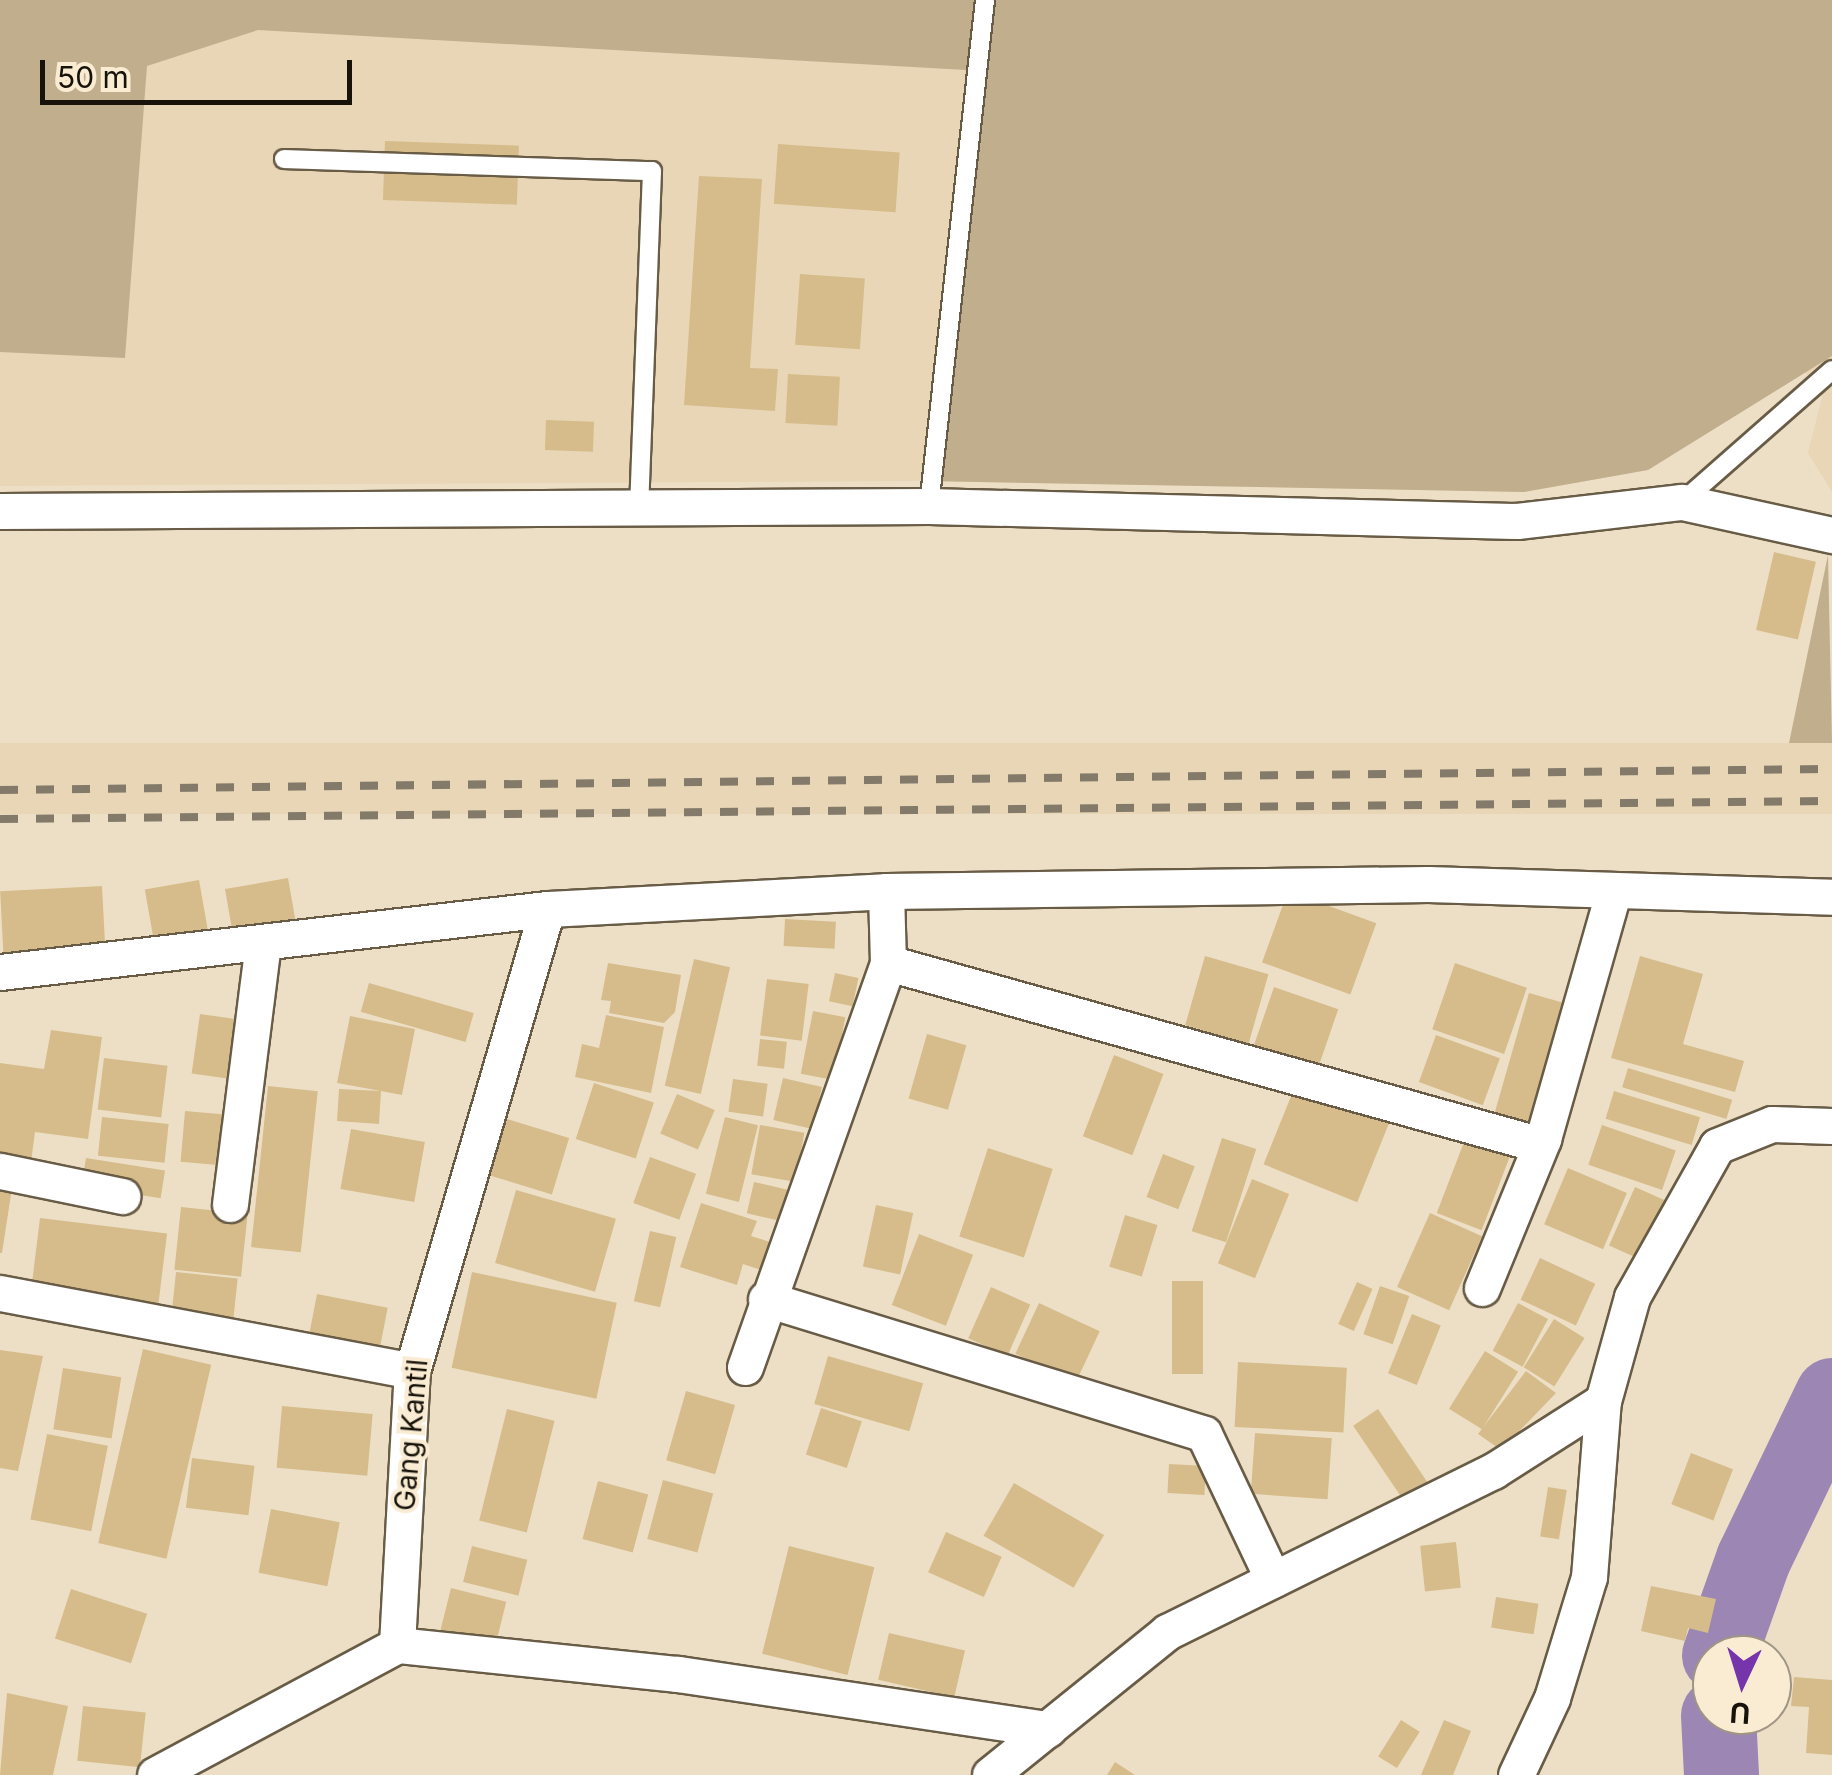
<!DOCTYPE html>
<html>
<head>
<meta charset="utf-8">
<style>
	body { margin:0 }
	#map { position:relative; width:1832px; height:1775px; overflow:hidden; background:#eddfc6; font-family:Inter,sans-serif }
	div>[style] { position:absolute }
	.built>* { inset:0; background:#e8d6b6; transform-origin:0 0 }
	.green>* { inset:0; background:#c1ae8d }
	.river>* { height:75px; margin:-37.5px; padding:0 37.5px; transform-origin:37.5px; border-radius:37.5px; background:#9c86b4 }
	.building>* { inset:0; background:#d6bc8b; transform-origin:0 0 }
	.roads { filter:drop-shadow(2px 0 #685c46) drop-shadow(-2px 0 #685c46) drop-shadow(0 2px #685c46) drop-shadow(0 -2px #685c46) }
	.lane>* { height:18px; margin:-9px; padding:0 9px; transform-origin:9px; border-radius:9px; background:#fff }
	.street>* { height:35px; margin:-17.5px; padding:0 17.5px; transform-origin:17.5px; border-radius:17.5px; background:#fff }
	.rail>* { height:8px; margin-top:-4px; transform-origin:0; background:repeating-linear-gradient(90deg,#837a69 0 18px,transparent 0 36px) }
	span { translate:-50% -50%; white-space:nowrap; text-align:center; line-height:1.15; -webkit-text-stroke:8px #faecd3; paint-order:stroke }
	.street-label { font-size:28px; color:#17130a }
	.north { position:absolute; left:1692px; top:1635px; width:100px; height:100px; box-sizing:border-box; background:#faecd3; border:2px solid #9f9583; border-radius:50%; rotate:184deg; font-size:28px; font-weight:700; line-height:40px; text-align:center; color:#17130a }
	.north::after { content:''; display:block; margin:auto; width:35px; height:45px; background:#7635aa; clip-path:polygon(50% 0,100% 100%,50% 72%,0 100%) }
	.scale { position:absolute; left:40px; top:60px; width:312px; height:45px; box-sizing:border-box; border:5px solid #17130a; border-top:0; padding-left:12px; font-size:30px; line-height:35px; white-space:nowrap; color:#17130a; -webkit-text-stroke:8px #faecd3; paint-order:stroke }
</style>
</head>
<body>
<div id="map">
	<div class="built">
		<div style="clip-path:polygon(0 0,1832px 0,1832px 492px,1808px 453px,1822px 397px,1804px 371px,1648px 470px,1524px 492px,925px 481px,0 486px)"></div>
		<div style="left:1832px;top:743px;width:71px;height:1832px;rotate:90deg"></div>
	</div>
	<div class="green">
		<div style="clip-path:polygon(0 0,1832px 0,1832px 356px,1648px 470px,1524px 492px,925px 481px,966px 70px,258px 30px,147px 66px,125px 358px,0 352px)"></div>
		<div style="clip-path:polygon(1828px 555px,1832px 743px,1789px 743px)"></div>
	</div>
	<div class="river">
		<div style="left:1719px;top:1655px;width:102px;rotate:-70.5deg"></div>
		<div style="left:1753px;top:1559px;width:182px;rotate:-64.3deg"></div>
		<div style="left:1718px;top:1715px;width:60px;rotate:87.1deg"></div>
	</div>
	<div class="building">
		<div style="left:385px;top:141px;width:134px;height:59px;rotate:2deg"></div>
		<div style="left:778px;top:144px;width:122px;height:60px;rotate:4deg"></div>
		<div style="clip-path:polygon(699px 176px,762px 179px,750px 368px,778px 369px,775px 411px,684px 405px)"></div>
		<div style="left:800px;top:274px;width:65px;height:71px;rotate:4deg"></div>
		<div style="left:788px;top:374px;width:52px;height:49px;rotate:3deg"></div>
		<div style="left:546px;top:420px;width:48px;height:30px;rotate:2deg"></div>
		<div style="left:1774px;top:552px;width:43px;height:80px;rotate:13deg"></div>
		<div style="left:288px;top:878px;width:47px;height:64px;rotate:80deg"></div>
		<div style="left:199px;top:880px;width:59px;height:55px;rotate:80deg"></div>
		<div style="left:102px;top:886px;width:63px;height:102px;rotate:87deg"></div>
		<div style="left:1288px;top:891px;width:94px;height:76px;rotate:20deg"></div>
		<div style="left:785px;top:919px;width:51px;height:27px;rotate:3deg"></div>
		<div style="left:1205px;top:956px;width:66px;height:72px;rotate:16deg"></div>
		<div style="clip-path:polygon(1640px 956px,1703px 974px,1683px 1044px,1744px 1061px,1735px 1092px,1611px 1058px)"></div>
		<div style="left:694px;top:959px;width:37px;height:130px;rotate:13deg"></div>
		<div style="clip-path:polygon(608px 963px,681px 975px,675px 1012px,664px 1023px,609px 1013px,611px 1001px,601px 1000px)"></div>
		<div style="left:1455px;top:963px;width:76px;height:70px;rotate:19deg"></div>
		<div style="left:835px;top:973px;width:24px;height:29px;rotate:12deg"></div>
		<div style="left:767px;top:979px;width:42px;height:57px;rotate:7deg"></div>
		<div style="left:369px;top:983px;width:109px;height:30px;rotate:16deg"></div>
		<div style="left:1274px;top:987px;width:68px;height:68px;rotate:19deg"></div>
		<div style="left:1529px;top:993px;width:43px;height:130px;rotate:16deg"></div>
		<div style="left:813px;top:1011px;width:33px;height:64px;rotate:11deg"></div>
		<div style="left:200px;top:1014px;width:45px;height:60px;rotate:8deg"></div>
		<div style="clip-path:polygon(606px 1015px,664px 1027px,651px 1093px,575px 1077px,582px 1044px,599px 1048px)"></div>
		<div style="clip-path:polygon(350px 1016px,415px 1029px,402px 1095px,381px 1091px,379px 1124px,337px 1121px,339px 1089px,381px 1091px,337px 1083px)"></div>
		<div style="clip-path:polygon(51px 1030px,102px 1037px,88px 1139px,35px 1132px,31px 1162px,0 1158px,0 1063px,44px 1069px)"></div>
		<div style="left:927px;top:1034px;width:41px;height:67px;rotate:16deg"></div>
		<div style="left:1436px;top:1035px;width:68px;height:50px;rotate:20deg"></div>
		<div style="left:760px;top:1039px;width:27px;height:27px;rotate:6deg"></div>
		<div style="left:1114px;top:1055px;width:53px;height:87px;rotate:21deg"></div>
		<div style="left:104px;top:1058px;width:64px;height:52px;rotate:7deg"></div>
		<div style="left:1628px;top:1068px;width:109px;height:20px;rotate:17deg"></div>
		<div style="left:783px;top:1078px;width:40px;height:43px;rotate:13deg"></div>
		<div style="left:733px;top:1079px;width:35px;height:33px;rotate:8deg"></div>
		<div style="left:1298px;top:1079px;width:101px;height:92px;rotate:22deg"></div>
		<div style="left:594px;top:1083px;width:63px;height:59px;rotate:18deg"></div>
		<div style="left:268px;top:1086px;width:50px;height:162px;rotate:6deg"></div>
		<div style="left:1614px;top:1091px;width:90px;height:29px;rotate:17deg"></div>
		<div style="left:677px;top:1094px;width:41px;height:43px;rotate:23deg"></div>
		<div style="left:185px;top:1111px;width:52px;height:51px;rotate:5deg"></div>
		<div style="left:102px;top:1117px;width:67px;height:39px;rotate:6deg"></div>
		<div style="left:725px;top:1117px;width:34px;height:79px;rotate:14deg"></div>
		<div style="left:507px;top:1119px;width:65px;height:59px;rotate:17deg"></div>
		<div style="left:760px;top:1125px;width:45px;height:50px;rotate:10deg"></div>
		<div style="left:1602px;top:1125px;width:78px;height:42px;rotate:19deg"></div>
		<div style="left:351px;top:1129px;width:75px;height:61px;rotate:10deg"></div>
		<div style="left:1469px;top:1129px;width:48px;height:90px;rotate:21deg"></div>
		<div style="left:1222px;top:1138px;width:36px;height:98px;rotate:18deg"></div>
		<div style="left:988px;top:1148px;width:68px;height:93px;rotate:18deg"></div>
		<div style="left:1163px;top:1154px;width:34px;height:46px;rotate:21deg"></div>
		<div style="left:650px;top:1157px;width:49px;height:49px;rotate:20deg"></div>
		<div style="left:86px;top:1158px;width:80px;height:28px;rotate:9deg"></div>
		<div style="left:1568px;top:1168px;width:64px;height:61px;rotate:23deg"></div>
		<div style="left:1252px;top:1179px;width:40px;height:91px;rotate:22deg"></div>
		<div style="left:754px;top:1182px;width:37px;height:32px;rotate:13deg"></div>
		<div style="clip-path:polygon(0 1186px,12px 1188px,2px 1253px,0 1253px)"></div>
		<div style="left:1635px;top:1187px;width:42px;height:64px;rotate:24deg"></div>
		<div style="left:516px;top:1190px;width:104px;height:76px;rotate:16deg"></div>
		<div style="clip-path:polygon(701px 1203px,757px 1221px,751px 1236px,770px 1242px,761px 1270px,743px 1264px,737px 1285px,680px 1267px)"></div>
		<div style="left:876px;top:1205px;width:38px;height:63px;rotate:12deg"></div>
		<div style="left:181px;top:1207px;width:67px;height:63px;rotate:6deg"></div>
		<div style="left:1430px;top:1213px;width:57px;height:81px;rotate:24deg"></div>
		<div style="left:1125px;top:1215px;width:34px;height:54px;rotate:17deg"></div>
		<div style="left:40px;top:1218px;width:128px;height:73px;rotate:7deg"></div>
		<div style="left:650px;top:1231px;width:27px;height:72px;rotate:13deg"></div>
		<div style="left:919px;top:1234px;width:58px;height:76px;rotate:21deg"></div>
		<div style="left:1540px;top:1258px;width:61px;height:46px;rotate:25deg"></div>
		<div style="left:176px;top:1272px;width:62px;height:43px;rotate:6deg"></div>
		<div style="left:472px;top:1272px;width:148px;height:98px;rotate:12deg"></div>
		<div style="left:1172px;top:1281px;width:31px;height:93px"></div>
		<div style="left:1357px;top:1282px;width:17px;height:46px;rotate:24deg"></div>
		<div style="left:1380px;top:1286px;width:31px;height:51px;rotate:19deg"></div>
		<div style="left:991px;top:1287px;width:43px;height:56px;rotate:24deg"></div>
		<div style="left:317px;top:1294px;width:72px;height:47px;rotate:11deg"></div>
		<div style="left:1039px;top:1303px;width:67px;height:56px;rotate:25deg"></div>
		<div style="left:1518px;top:1303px;width:34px;height:54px;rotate:28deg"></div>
		<div style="left:1412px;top:1314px;width:31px;height:64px;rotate:22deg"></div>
		<div style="left:1554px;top:1319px;width:36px;height:57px;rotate:32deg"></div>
		<div style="left:143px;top:1349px;width:70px;height:199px;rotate:13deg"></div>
		<div style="clip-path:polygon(0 1350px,43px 1356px,18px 1471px,0 1468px)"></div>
		<div style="left:1485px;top:1351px;width:39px;height:68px;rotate:32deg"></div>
		<div style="left:828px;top:1356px;width:99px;height:50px;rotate:16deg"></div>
		<div style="left:1238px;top:1362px;width:109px;height:65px;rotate:3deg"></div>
		<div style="left:63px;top:1368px;width:59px;height:62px;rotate:9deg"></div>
		<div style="clip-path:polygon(1526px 1371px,1556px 1393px,1501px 1450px,1478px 1434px)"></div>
		<div style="left:686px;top:1391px;width:51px;height:72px;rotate:16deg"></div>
		<div style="left:282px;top:1406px;width:91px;height:62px;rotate:5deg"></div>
		<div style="left:821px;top:1408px;width:43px;height:49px;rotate:18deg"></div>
		<div style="left:507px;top:1409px;width:49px;height:115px;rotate:14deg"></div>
		<div style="left:1378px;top:1409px;width:96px;height:30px;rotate:56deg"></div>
		<div style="left:1255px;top:1433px;width:77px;height:61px;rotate:4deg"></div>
		<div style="left:47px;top:1434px;width:62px;height:87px;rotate:11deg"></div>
		<div style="left:1691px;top:1453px;width:45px;height:55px;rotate:21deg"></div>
		<div style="left:192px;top:1458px;width:63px;height:50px;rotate:7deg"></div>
		<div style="left:1169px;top:1464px;width:37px;height:29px;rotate:3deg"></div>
		<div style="left:663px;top:1480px;width:52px;height:61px;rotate:15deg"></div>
		<div style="left:598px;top:1481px;width:52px;height:60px;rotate:15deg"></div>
		<div style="left:1014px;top:1483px;width:104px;height:61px;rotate:30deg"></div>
		<div style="left:1548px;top:1487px;width:19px;height:50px;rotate:9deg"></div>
		<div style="left:271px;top:1509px;width:70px;height:65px;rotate:11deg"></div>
		<div style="left:946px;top:1532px;width:61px;height:44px;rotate:24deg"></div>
		<div style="left:1456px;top:1542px;width:46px;height:36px;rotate:84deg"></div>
		<div style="left:472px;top:1546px;width:57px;height:37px;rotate:14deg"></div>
		<div style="left:789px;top:1546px;width:88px;height:111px;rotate:14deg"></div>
		<div style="clip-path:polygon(1651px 1586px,1716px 1599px,1708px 1633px,1688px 1628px,1685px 1641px,1641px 1631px)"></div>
		<div style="left:451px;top:1588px;width:57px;height:48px;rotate:14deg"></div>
		<div style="left:71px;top:1589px;width:80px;height:52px;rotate:18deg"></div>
		<div style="left:1496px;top:1597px;width:43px;height:31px;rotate:9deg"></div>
		<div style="left:889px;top:1633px;width:78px;height:48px;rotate:13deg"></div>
		<div style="clip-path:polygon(1794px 1677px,1832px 1680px,1832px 1755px,1806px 1753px,1809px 1707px,1791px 1706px)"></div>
		<div style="clip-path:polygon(7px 1693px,68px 1706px,53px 1775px,0 1775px)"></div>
		<div style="left:83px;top:1706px;width:63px;height:55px;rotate:6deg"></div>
		<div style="left:1401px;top:1720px;width:22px;height:43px;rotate:32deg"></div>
		<div style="clip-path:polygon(1444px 1720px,1471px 1731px,1453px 1775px,1421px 1775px)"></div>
		<div style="clip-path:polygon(1115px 1762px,1135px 1775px,1107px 1775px)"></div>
	</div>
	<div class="roads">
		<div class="lane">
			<div style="left:284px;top:159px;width:368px;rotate:1.9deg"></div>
			<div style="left:652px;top:171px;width:339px;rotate:92.2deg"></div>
			<div style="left:1682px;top:502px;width:200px;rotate:-41.3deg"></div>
			<div style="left:929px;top:506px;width:509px;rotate:-83.68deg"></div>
		</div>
		<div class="street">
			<div style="left:0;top:511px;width:929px;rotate:-0.31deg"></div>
			<div style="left:929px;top:506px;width:588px;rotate:1.46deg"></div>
			<div style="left:1517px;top:521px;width:166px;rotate:-6.6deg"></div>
			<div style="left:1682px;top:502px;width:154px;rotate:12.4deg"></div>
			<div style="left:888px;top:963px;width:671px;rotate:15.57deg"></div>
			<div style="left:0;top:972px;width:551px;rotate:-6.57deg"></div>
			<div style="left:547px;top:909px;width:339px;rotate:-3deg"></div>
			<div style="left:886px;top:891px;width:542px;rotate:-0.74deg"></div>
			<div style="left:1428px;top:884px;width:404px;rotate:1.8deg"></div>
			<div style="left:0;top:1171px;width:125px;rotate:11.6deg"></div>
			<div style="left:230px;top:1204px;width:263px;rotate:-82.8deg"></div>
			<div style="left:1482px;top:1288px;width:161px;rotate:-67.7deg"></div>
			<div style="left:1543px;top:1139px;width:256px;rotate:-74.1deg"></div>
			<div style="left:0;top:1293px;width:419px;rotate:10.7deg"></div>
			<div style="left:766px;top:1299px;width:458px;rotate:17.1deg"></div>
			<div style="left:1204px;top:1434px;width:161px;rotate:64.6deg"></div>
			<div style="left:745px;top:1367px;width:429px;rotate:-70.5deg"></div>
			<div style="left:888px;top:963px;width:72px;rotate:-91.6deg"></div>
			<div style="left:397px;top:1645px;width:274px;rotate:-86.9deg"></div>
			<div style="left:412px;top:1371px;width:481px;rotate:-73.7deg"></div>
			<div style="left:397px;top:1645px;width:282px;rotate:5.9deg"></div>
			<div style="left:678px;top:1674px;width:374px;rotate:8.5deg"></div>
			<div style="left:155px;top:1775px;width:275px;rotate:-28.2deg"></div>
			<div style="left:990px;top:1775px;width:228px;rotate:-38.9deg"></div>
			<div style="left:1167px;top:1632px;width:364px;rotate:-26.3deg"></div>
			<div style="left:1493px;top:1471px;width:130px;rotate:-32.5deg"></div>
			<div style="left:1516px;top:1775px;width:85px;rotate:-64.9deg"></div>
			<div style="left:1552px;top:1698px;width:127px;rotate:-73deg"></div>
			<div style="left:1589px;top:1577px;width:177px;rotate:-85.5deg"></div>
			<div style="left:1603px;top:1401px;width:108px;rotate:-74.4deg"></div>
			<div style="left:1632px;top:1297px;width:173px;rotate:-60.6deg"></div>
			<div style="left:1717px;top:1146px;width:59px;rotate:-21.8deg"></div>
			<div style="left:1772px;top:1124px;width:60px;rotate:1.9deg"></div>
		</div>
	</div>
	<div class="rail">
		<div style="left:0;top:790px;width:1832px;rotate:-0.66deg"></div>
		<div style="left:0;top:819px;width:1832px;rotate:-0.56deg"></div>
	</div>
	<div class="street-label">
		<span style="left:411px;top:1435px;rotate:-85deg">Gang Kantil</span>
	</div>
	<div class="north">U</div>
	<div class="scale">50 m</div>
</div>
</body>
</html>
